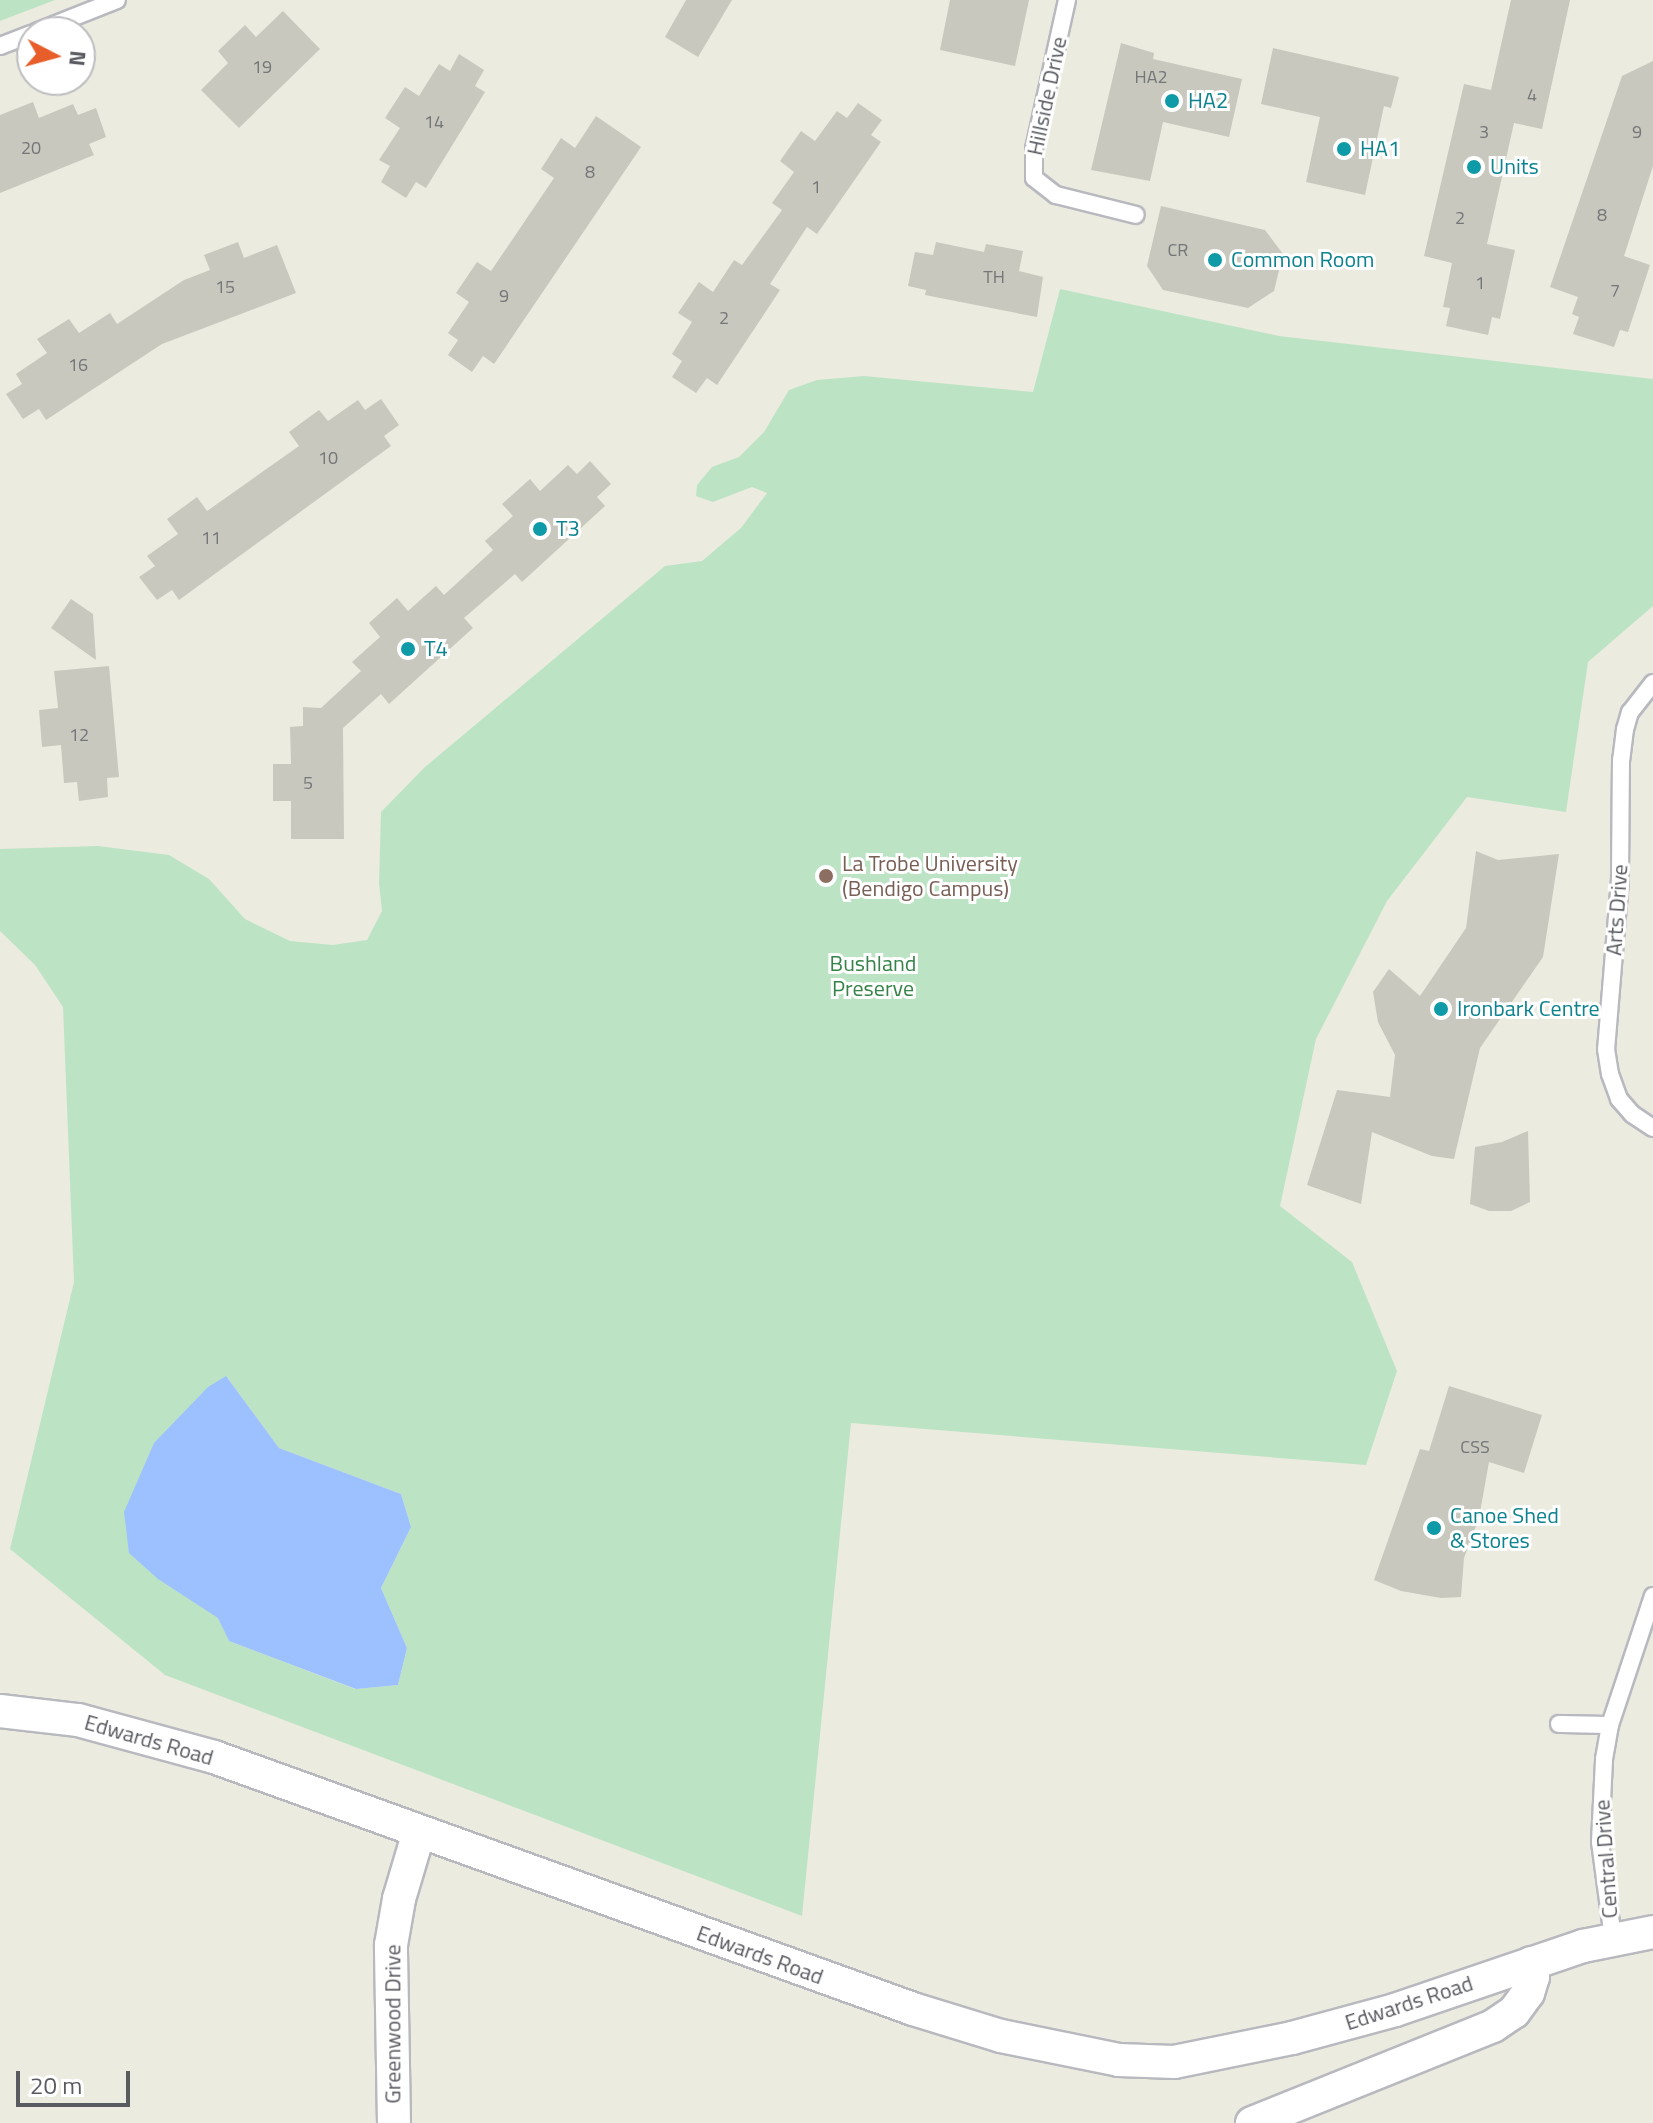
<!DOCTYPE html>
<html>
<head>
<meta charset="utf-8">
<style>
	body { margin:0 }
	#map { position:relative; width:1653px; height:2123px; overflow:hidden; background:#ecebe0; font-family:"Titillium Web",sans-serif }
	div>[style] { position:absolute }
	.green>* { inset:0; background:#bce4c4 }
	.water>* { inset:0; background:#9dc1fe }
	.building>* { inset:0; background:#c8c8bf }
	.roads { filter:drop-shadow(2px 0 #b8b9bf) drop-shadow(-2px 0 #b8b9bf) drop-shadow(0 2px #b8b9bf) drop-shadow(0 -2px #b8b9bf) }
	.service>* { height:16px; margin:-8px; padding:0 8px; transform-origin:8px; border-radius:8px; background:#fff }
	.minor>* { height:32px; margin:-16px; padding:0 16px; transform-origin:16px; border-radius:16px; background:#fff }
	.dots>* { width:22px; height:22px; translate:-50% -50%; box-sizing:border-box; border:4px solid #fff; border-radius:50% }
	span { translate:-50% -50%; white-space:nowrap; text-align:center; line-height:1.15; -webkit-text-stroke:6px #fff; paint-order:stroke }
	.number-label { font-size:18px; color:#757678 }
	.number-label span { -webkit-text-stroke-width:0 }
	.street-label { font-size:22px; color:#595b61 }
	.culture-label { font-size:22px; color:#0d838f }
	.left { translate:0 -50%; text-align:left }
	.education-label { font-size:22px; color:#785e54 }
	.park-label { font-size:22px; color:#358348 }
	.north { position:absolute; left:16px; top:16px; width:80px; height:80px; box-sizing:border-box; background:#fff; border:2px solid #bdbdc0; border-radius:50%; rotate:96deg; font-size:22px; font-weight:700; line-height:32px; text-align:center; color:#595b61 }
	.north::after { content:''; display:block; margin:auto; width:28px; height:36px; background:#e75e2b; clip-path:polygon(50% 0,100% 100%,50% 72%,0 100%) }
	.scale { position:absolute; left:16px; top:2071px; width:114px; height:36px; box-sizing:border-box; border:4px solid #595b61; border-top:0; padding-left:10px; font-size:24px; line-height:28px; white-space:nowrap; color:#595b61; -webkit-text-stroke:6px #fff; paint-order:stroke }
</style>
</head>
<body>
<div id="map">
	<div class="green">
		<div style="clip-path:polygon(0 0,55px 0,0 21px)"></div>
		<div style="clip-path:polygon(evenodd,1060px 289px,1279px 336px,1653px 379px,1653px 606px,1588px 662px,1566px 812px,1467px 797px,1387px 901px,1316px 1039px,1280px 1206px,1352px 1262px,1397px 1371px,1366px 1465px,851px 1423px,802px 1916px,165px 1675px,10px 1549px,74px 1282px,63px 1007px,35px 965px,0 931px,0 849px,98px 846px,169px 855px,209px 879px,245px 919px,290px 941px,333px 945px,367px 940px,382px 911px,379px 883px,381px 812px,425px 767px,665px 566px,702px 561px,741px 528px,767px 493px,752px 487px,713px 502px,696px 496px,697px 485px,712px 467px,739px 457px,764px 432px,789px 390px,817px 380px,864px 376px,1033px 392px,1060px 289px,226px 1376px,279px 1448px,401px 1494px,411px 1527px,381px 1588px,407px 1648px,398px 1685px,355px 1689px,229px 1641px,219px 1618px,226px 1376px)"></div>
	</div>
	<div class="water">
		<div style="clip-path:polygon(226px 1376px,279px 1448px,401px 1494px,411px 1527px,381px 1588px,407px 1648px,398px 1685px,356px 1689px,229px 1641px,218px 1618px,158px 1579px,129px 1553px,124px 1512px,154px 1443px,208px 1387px)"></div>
	</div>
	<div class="building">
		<div style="clip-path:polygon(686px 0,732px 0,698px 57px,665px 37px)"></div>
		<div style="clip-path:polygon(950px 0,1029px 0,1015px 66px,940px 50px)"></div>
		<div style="clip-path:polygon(1511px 0,1570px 0,1542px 129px,1514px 123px,1487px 244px,1515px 250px,1500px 319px,1492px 317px,1488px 335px,1446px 326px,1450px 308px,1443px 307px,1452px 263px,1424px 256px,1464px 84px,1491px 90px)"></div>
		<div style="clip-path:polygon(283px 11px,320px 49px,239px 128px,201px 90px,228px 63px,218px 51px,245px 25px,256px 37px)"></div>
		<div style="clip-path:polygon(1121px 43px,1154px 53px,1153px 59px,1242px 79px,1229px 137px,1163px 122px,1150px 181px,1091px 170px)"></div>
		<div style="clip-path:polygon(1273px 48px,1399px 77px,1391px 108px,1384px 106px,1365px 195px,1306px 182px,1320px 117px,1261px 104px)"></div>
		<div style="clip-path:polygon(459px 54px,484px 70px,475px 86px,485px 92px,426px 188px,416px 182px,406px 198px,381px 182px,390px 166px,379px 160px,400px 128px,385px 118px,405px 87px,419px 96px,439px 64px,450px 71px)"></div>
		<div style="clip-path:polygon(1653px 61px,1653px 166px,1624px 256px,1650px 265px,1628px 332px,1620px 330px,1614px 347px,1573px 334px,1579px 317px,1572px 314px,1578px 297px,1550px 287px,1622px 76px)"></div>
		<div style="clip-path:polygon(33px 102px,39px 118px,73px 104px,78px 115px,96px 108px,106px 137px,89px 144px,94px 155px,0 193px,0 115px)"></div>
		<div style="clip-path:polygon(858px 103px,882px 120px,871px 135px,881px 142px,817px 234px,807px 227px,770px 284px,780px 290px,717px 385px,707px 378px,696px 393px,672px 377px,682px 361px,672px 354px,692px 322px,678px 313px,699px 282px,713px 292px,734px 260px,742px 265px,782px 210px,772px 203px,794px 172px,780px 161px,801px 131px,815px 141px,837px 111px,847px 118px)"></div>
		<div style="clip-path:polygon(596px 116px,641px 147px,494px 364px,483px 356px,472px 372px,448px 355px,458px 340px,448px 333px,469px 302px,456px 293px,477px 262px,491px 271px,554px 178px,541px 169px,561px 138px,575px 148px)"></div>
		<div style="clip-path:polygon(1161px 206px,1265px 230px,1283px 254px,1274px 291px,1248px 308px,1163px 290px,1147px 266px)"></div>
		<div style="clip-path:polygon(238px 242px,244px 258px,277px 245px,296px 293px,162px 344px,46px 420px,39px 409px,23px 419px,6px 394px,22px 384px,16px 374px,47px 353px,37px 339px,69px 319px,79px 333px,110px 313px,117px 324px,184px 280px,210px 270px,204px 255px)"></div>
		<div style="clip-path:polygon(936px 242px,984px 252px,986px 244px,1023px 251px,1019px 271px,1043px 277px,1037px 317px,925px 295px,926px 290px,908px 286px,915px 252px,933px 255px)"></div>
		<div style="clip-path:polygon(381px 399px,399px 425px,384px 436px,391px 446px,179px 600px,172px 590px,157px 600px,139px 577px,155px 566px,147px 556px,178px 534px,167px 519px,197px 497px,207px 511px,299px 446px,289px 432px,319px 410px,328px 421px,358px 400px,365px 410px)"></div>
		<div style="clip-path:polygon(590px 461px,611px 484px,597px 497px,605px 506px,522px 582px,515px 574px,464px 618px,473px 628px,389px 704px,381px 694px,343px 728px,344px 839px,291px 839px,291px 801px,273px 801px,273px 764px,291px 764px,290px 727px,303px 726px,303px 707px,321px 708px,361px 671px,352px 662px,380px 637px,369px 623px,397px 598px,408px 611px,436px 586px,444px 595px,493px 550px,485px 541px,513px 516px,502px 504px,530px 479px,540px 491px,568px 465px,577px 474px)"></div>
		<div style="clip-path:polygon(71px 599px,93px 614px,96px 660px,51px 628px)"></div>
		<div style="clip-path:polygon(109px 666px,119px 777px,107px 778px,108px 797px,79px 801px,77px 782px,64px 783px,61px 745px,42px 747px,39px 710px,58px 708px,54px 671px)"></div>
		<div style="clip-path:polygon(1476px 851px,1498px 860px,1559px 854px,1543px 957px,1480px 1048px,1454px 1159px,1432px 1156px,1372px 1132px,1361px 1204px,1307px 1185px,1337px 1090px,1390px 1097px,1395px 1055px,1378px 1022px,1373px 992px,1389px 969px,1420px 996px,1466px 928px)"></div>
		<div style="clip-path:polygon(1528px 1131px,1530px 1202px,1511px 1211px,1489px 1211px,1470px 1204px,1475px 1147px,1502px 1142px)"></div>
		<div style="clip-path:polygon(1449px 1386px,1542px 1415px,1524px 1473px,1489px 1462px,1479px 1518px,1464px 1558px,1461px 1597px,1441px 1598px,1401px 1591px,1374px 1580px,1420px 1449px,1429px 1451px)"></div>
	</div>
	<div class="roads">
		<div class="service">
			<div style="left:1067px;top:0;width:153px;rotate:102.5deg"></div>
			<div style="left:1034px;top:149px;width:29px;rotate:90deg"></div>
			<div style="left:1034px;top:178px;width:28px;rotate:38deg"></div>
			<div style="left:1056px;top:195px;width:82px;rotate:14deg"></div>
			<div style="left:36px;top:32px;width:87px;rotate:-21.6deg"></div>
			<div style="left:0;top:46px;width:34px;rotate:-21deg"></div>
			<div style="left:1653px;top:683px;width:37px;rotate:128deg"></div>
			<div style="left:1630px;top:712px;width:18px;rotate:106deg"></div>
			<div style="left:1625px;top:729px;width:31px;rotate:97deg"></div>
			<div style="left:1621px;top:760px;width:120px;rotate:90.5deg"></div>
			<div style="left:1620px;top:880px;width:170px;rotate:94.7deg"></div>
			<div style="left:1606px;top:1049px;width:25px;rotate:81deg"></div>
			<div style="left:1610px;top:1074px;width:27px;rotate:70deg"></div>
			<div style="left:1619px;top:1099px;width:20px;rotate:49deg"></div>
			<div style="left:1632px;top:1114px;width:25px;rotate:34deg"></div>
			<div style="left:1559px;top:1724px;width:51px;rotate:1.1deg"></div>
			<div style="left:1613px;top:1938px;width:97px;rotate:-97.7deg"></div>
			<div style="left:1600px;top:1842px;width:83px;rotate:-87.2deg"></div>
			<div style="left:1604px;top:1759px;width:35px;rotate:-80deg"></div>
			<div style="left:1610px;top:1725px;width:136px;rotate:-71.6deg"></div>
		</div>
		<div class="minor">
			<div style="left:0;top:1711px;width:79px;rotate:6.6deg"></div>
			<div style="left:78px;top:1720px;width:141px;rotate:15.2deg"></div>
			<div style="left:214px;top:1757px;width:743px;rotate:19.82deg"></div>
			<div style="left:913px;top:2009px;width:92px;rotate:17.1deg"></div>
			<div style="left:1001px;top:2036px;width:120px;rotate:11.5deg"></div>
			<div style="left:1119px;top:2060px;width:55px;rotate:2.1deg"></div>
			<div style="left:1174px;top:2062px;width:120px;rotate:-11.5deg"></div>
			<div style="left:1292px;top:2038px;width:107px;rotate:-15.2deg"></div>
			<div style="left:1395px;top:2010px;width:199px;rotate:-18.8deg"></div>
			<div style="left:1583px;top:1946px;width:71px;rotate:-11.3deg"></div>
			<div style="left:394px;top:2123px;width:178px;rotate:-91deg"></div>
			<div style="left:391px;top:1945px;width:47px;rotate:-80.1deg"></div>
			<div style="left:399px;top:1899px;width:70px;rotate:-73.4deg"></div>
			<div style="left:1252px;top:2123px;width:260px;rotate:-21.9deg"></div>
			<div style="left:1493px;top:2026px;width:25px;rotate:-34deg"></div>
			<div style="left:1514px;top:2012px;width:24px;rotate:-54deg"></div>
			<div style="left:1528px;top:1993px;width:17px;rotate:-73deg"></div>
			<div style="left:1533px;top:1977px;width:14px;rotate:-98deg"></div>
		</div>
	</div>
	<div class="dots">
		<div style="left:1172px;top:101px;background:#0f9aa8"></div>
		<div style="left:1344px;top:149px;background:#0f9aa8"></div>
		<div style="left:1474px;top:167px;background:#0f9aa8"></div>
		<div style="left:1215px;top:260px;background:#0f9aa8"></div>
		<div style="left:540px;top:529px;background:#0f9aa8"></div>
		<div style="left:408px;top:649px;background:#0f9aa8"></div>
		<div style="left:826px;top:876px;background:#8d6e63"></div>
		<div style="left:1441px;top:1009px;background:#0f9aa8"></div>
		<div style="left:1434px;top:1528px;background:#0f9aa8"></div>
	</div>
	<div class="number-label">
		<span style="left:262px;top:67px">19</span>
		<span style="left:1151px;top:77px">HA2</span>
		<span style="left:1532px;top:95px">4</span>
		<span style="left:434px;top:122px">14</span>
		<span style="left:1484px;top:132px">3</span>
		<span style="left:1637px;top:132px">9</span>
		<span style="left:31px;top:148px">20</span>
		<span style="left:590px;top:172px">8</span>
		<span style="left:816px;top:187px">1</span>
		<span style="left:1602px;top:215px">8</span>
		<span style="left:1460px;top:218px">2</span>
		<span style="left:1178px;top:250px">CR</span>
		<span style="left:994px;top:277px">TH</span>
		<span style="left:1480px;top:283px">1</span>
		<span style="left:225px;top:287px">15</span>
		<span style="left:1615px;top:291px">7</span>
		<span style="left:504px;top:296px">9</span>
		<span style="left:724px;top:318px">2</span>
		<span style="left:78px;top:365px">16</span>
		<span style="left:328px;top:458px">10</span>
		<span style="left:211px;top:538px">11</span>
		<span style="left:79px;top:735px">12</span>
		<span style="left:308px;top:783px">5</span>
		<span style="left:1475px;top:1447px">CSS</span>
	</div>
	<div class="street-label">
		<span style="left:1047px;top:96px;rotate:-78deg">Hillside Drive</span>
		<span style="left:1617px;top:910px;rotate:-86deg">Arts Drive</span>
		<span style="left:149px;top:1740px;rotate:16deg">Edwards Road</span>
		<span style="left:1606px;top:1859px;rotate:-94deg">Central Drive</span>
		<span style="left:760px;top:1955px;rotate:20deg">Edwards Road</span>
		<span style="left:1409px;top:2003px;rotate:-18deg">Edwards Road</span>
		<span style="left:393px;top:2024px;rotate:-90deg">Greenwood Drive</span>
	</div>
	<div class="culture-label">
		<span class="left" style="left:1188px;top:101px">HA2</span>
		<span class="left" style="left:1360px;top:149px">HA1</span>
		<span class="left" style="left:1490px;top:167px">Units</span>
		<span class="left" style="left:1231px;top:260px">Common Room</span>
		<span class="left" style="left:556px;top:529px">T3</span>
		<span class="left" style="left:424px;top:649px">T4</span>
		<span class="left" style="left:1457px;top:1009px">Ironbark Centre</span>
		<span class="left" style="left:1450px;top:1528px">Canoe Shed<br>&amp; Stores</span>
	</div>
	<div class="education-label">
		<span class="left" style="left:842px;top:876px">La Trobe University<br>(Bendigo Campus)</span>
	</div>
	<div class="park-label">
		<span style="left:873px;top:976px">Bushland<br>Preserve</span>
	</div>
	<div class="north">N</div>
	<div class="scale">20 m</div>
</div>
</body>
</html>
